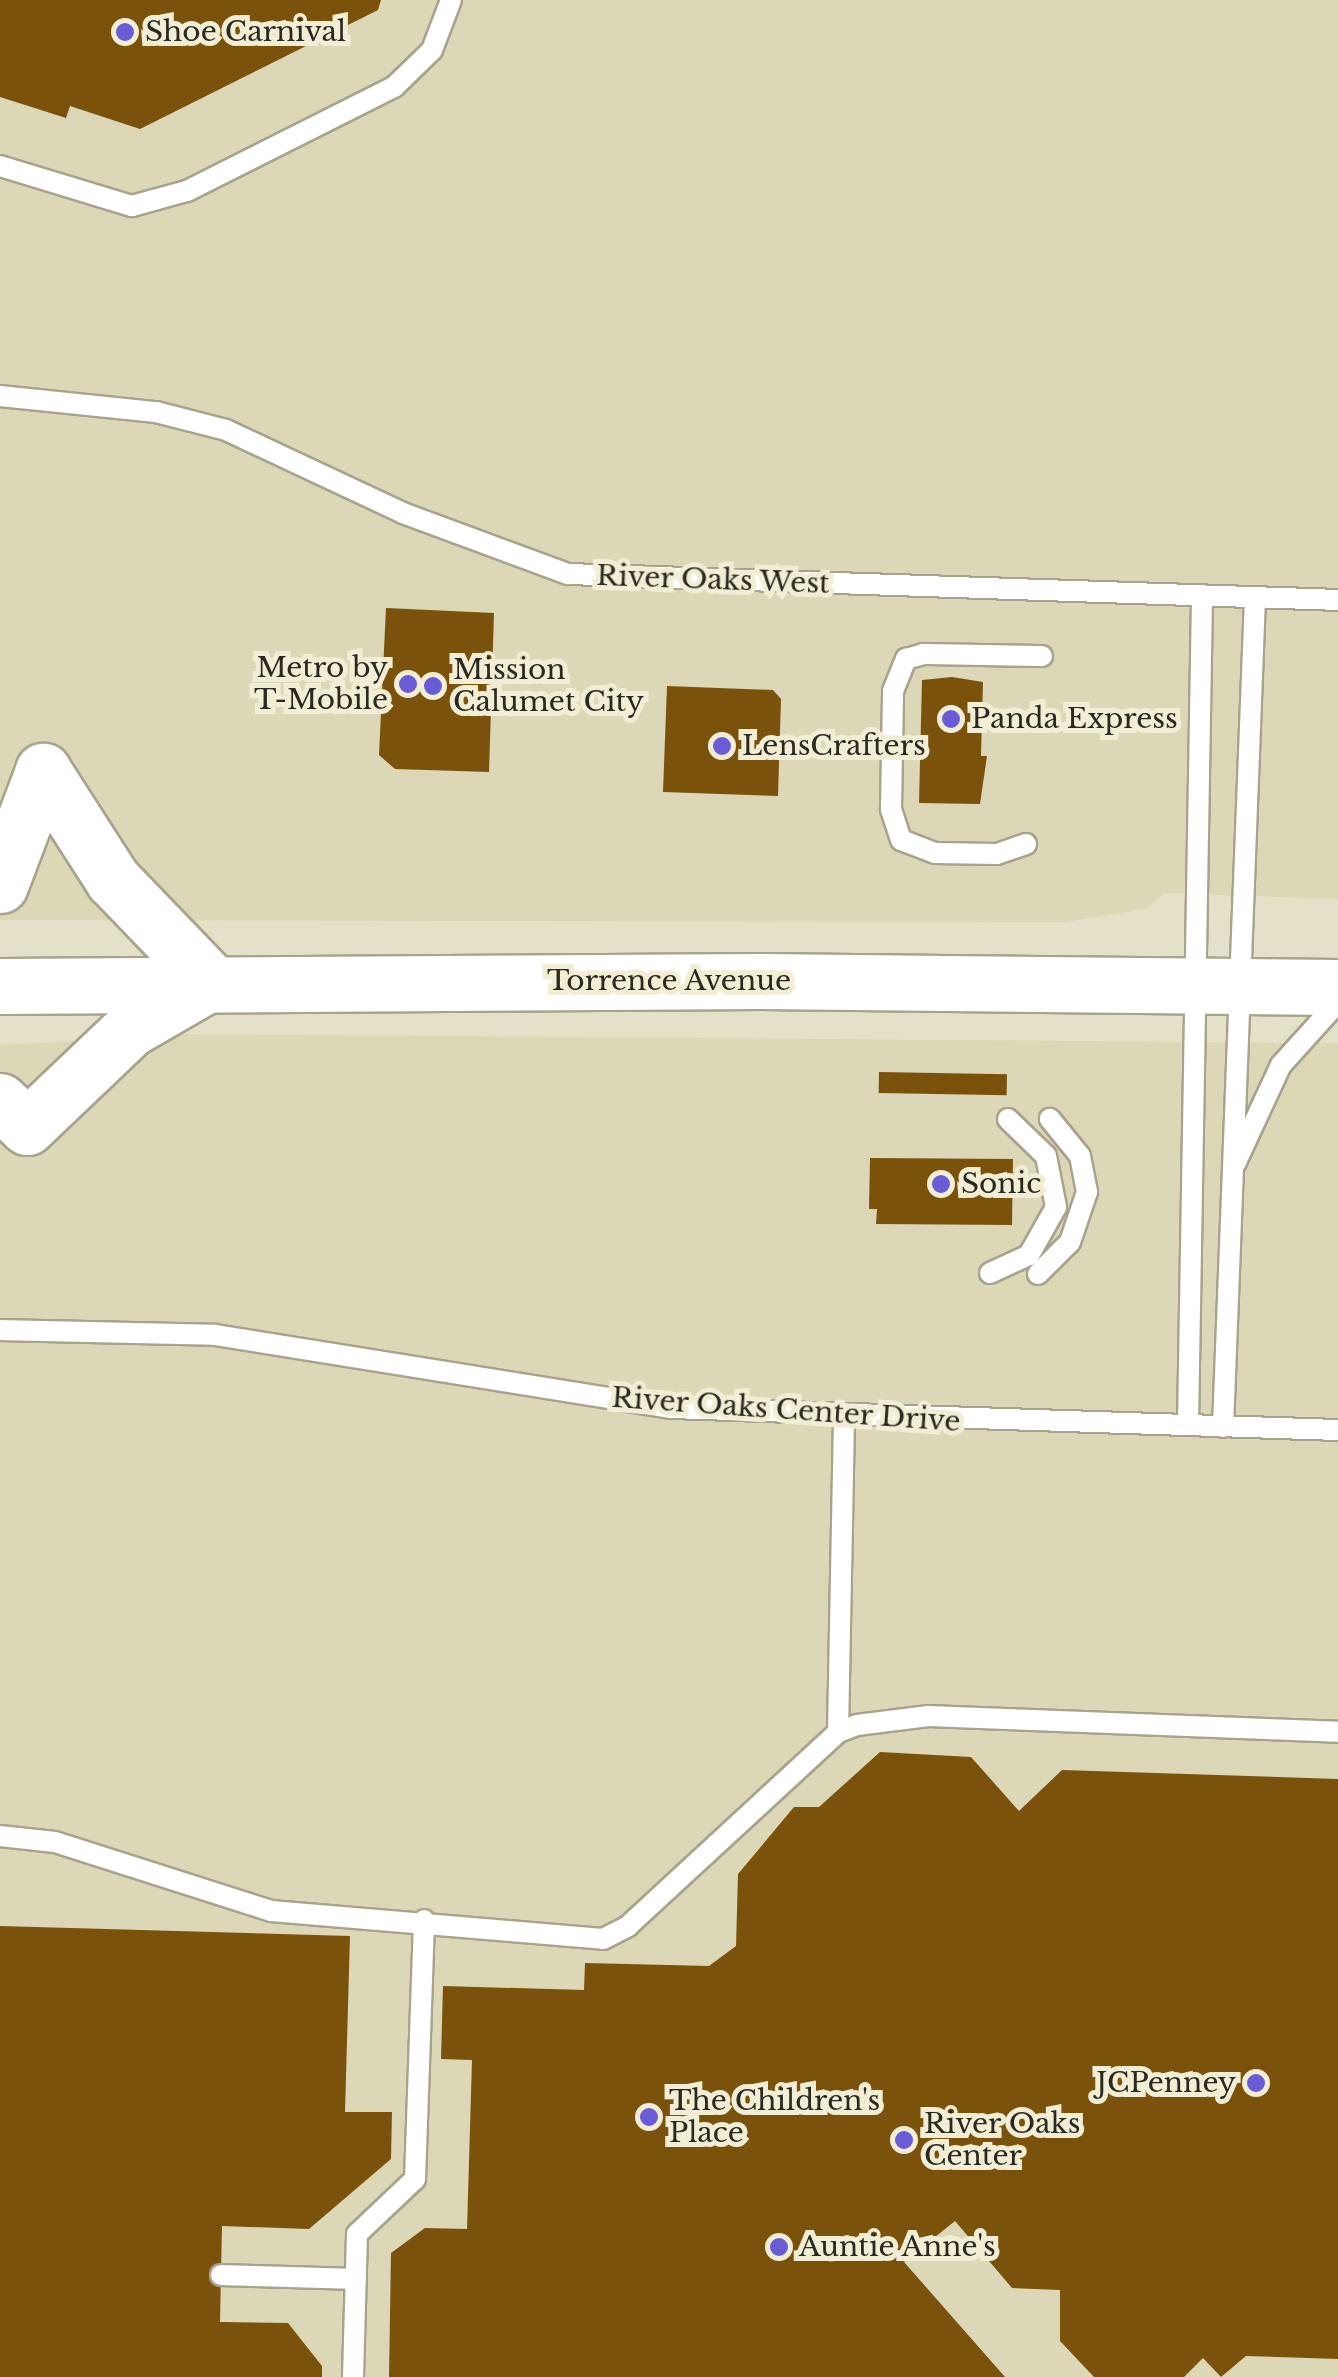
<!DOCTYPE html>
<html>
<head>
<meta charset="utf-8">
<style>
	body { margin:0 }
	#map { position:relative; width:1338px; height:2377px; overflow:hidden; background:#e5e1c8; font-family:"Libre Baskerville",serif }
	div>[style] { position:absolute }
	.built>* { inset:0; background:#dcd7b6 }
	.building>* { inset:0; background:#7b520b; transform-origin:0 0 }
	.roads { filter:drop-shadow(2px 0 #a7a38c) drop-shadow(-2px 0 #a7a38c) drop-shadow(0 2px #a7a38c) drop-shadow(0 -2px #a7a38c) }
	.lane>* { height:20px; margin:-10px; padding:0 10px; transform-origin:10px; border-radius:10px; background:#fff }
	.primary>* { height:55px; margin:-27.5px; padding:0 27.5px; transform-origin:27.5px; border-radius:27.5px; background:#fff }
	.dots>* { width:28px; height:28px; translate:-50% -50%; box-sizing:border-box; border:5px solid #f2eed5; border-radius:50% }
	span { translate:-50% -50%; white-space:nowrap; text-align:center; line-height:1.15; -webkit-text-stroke:10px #f2eed5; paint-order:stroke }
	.poi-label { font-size:28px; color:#2a291f }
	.left { translate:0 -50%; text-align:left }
	.right { translate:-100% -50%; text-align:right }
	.street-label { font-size:28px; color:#2a291f }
</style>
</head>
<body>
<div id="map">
	<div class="built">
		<div style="clip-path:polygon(0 0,1338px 0,1338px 899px,1165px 893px,1145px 909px,1065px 922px,0 920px)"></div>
		<div style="clip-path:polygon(193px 1034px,1338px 1043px,1338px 2377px,0 2377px,0 1045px)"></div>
	</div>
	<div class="building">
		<div style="clip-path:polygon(0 0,381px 0,378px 10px,140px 129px,70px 106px,66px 118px,0 97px)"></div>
		<div style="clip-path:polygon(386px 608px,494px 613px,489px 772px,395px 769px,379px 755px)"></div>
		<div style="clip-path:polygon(952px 677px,983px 682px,981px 756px,987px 756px,980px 804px,919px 803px,922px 680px)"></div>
		<div style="clip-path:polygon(667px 686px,773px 690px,781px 699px,778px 796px,663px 792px)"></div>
		<div style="left:879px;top:1072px;width:128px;height:21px;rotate:1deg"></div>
		<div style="clip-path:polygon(870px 1158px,1013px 1159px,1012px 1225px,876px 1224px,877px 1209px,869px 1209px)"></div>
		<div style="clip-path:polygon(880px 1752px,971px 1757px,1019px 1811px,1062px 1770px,1338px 1779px,1338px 2359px,1246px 2356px,1221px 2377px,1203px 2358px,1184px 2377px,1094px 2377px,1060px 2341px,1060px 2290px,1012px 2288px,955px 2221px,904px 2262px,1005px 2377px,389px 2377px,391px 2253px,425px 2228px,467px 2229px,472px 2060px,441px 2059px,443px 1986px,584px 1990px,585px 1963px,709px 1966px,736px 1946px,738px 1874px,794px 1807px,819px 1807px)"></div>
		<div style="clip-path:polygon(0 1926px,350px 1936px,345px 2112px,392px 2112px,391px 2159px,309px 2229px,222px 2226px,220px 2322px,288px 2323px,322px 2366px,322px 2377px,0 2377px)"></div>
	</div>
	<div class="roads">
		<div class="lane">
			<div style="left:0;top:166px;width:138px;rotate:16.9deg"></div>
			<div style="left:132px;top:206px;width:57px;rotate:-15.3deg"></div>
			<div style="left:187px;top:191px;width:232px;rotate:-26.7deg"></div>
			<div style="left:394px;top:87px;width:53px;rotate:-44.2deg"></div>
			<div style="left:432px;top:50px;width:53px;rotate:-69.2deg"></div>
			<div style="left:0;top:396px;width:157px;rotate:5.9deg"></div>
			<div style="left:156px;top:412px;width:72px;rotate:14.4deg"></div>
			<div style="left:226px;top:430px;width:195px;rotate:25.1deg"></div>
			<div style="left:403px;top:513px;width:176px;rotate:20.3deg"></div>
			<div style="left:568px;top:574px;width:770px;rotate:1.93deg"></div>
			<div style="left:1026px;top:844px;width:31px;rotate:161deg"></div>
			<div style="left:997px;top:854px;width:62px;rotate:-179.1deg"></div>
			<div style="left:935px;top:853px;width:36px;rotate:-159deg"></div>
			<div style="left:901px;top:840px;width:33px;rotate:-108deg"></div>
			<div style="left:891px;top:809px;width:118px;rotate:-89deg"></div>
			<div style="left:893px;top:691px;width:35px;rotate:-68deg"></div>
			<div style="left:906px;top:659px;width:18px;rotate:-16deg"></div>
			<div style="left:923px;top:654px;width:119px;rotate:1deg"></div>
			<div style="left:1235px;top:1164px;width:109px;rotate:-65.1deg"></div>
			<div style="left:1281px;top:1065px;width:85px;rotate:-47.9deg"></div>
			<div style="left:990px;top:1273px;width:43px;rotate:-24.8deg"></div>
			<div style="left:1029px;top:1255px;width:55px;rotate:-60.6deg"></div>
			<div style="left:1056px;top:1207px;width:52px;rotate:-101.1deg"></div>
			<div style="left:1046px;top:1156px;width:53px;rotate:-135.8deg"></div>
			<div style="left:1038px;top:1274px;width:45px;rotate:-45deg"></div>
			<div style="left:1070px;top:1242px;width:53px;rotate:-71.2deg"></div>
			<div style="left:1087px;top:1192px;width:37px;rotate:-101deg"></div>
			<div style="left:1080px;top:1156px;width:48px;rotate:-129deg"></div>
			<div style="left:0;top:1330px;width:215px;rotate:1.3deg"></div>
			<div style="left:215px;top:1335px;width:462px;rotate:9.1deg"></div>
			<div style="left:671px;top:1408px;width:667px;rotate:1.89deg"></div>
			<div style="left:1188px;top:1425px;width:829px;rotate:-89.03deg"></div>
			<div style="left:1223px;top:1427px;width:830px;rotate:-87.79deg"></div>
			<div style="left:838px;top:1732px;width:314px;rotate:-88.9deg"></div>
			<div style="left:0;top:1836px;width:55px;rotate:6.2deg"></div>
			<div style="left:55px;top:1842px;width:227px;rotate:17.7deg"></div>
			<div style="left:271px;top:1911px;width:333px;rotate:4.8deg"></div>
			<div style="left:603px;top:1939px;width:28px;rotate:-27deg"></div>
			<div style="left:628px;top:1926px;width:286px;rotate:-42.7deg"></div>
			<div style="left:838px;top:1732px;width:20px;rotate:-20deg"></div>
			<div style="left:857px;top:1725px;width:72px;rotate:-7.2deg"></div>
			<div style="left:928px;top:1716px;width:410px;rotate:2.2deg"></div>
			<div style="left:221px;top:2275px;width:135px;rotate:1.7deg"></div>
			<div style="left:353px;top:2377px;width:143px;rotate:-88.4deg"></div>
			<div style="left:357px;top:2234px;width:80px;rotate:-43.5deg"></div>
			<div style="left:415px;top:2179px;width:259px;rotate:-88deg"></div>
		</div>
		<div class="primary">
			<div style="left:43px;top:771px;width:130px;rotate:57.3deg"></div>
			<div style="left:113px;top:880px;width:141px;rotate:46.1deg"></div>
			<div style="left:0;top:885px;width:122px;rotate:-69.3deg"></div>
			<div style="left:0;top:986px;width:761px;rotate:-0.38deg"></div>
			<div style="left:761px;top:981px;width:577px;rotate:0.6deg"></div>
			<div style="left:0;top:1101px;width:37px;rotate:44deg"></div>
			<div style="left:27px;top:1127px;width:142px;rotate:-43.6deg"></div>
			<div style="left:130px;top:1029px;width:88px;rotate:-30.1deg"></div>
		</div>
	</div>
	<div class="dots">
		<div style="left:125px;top:32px;background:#6a5cd6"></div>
		<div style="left:408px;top:684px;background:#6a5cd6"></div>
		<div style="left:433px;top:686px;background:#6a5cd6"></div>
		<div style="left:951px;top:719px;background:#6a5cd6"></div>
		<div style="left:722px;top:746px;background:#6a5cd6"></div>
		<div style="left:941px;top:1184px;background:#6a5cd6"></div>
		<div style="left:1256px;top:2083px;background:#6a5cd6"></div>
		<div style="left:649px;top:2117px;background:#6a5cd6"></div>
		<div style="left:904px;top:2140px;background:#6a5cd6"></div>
		<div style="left:779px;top:2247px;background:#6a5cd6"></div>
	</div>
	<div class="poi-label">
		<span class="left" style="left:145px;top:32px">Shoe Carnival</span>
		<span class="right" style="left:388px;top:684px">Metro by<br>T-Mobile</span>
		<span class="left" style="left:453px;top:686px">Mission<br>Calumet City</span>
		<span class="left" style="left:971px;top:719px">Panda Express</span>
		<span class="left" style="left:742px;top:746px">LensCrafters</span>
		<span class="left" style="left:961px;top:1184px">Sonic</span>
		<span class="right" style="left:1236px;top:2083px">JCPenney</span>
		<span class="left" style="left:669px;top:2117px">The Children's<br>Place</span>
		<span class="left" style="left:924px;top:2140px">River Oaks<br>Center</span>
		<span class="left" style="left:799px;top:2247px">Auntie Anne's</span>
	</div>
	<div class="street-label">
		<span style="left:713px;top:580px;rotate:2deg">River Oaks West</span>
		<span style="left:669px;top:981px">Torrence Avenue</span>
		<span style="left:786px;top:1410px;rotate:4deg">River Oaks Center Drive</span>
	</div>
</div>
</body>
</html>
